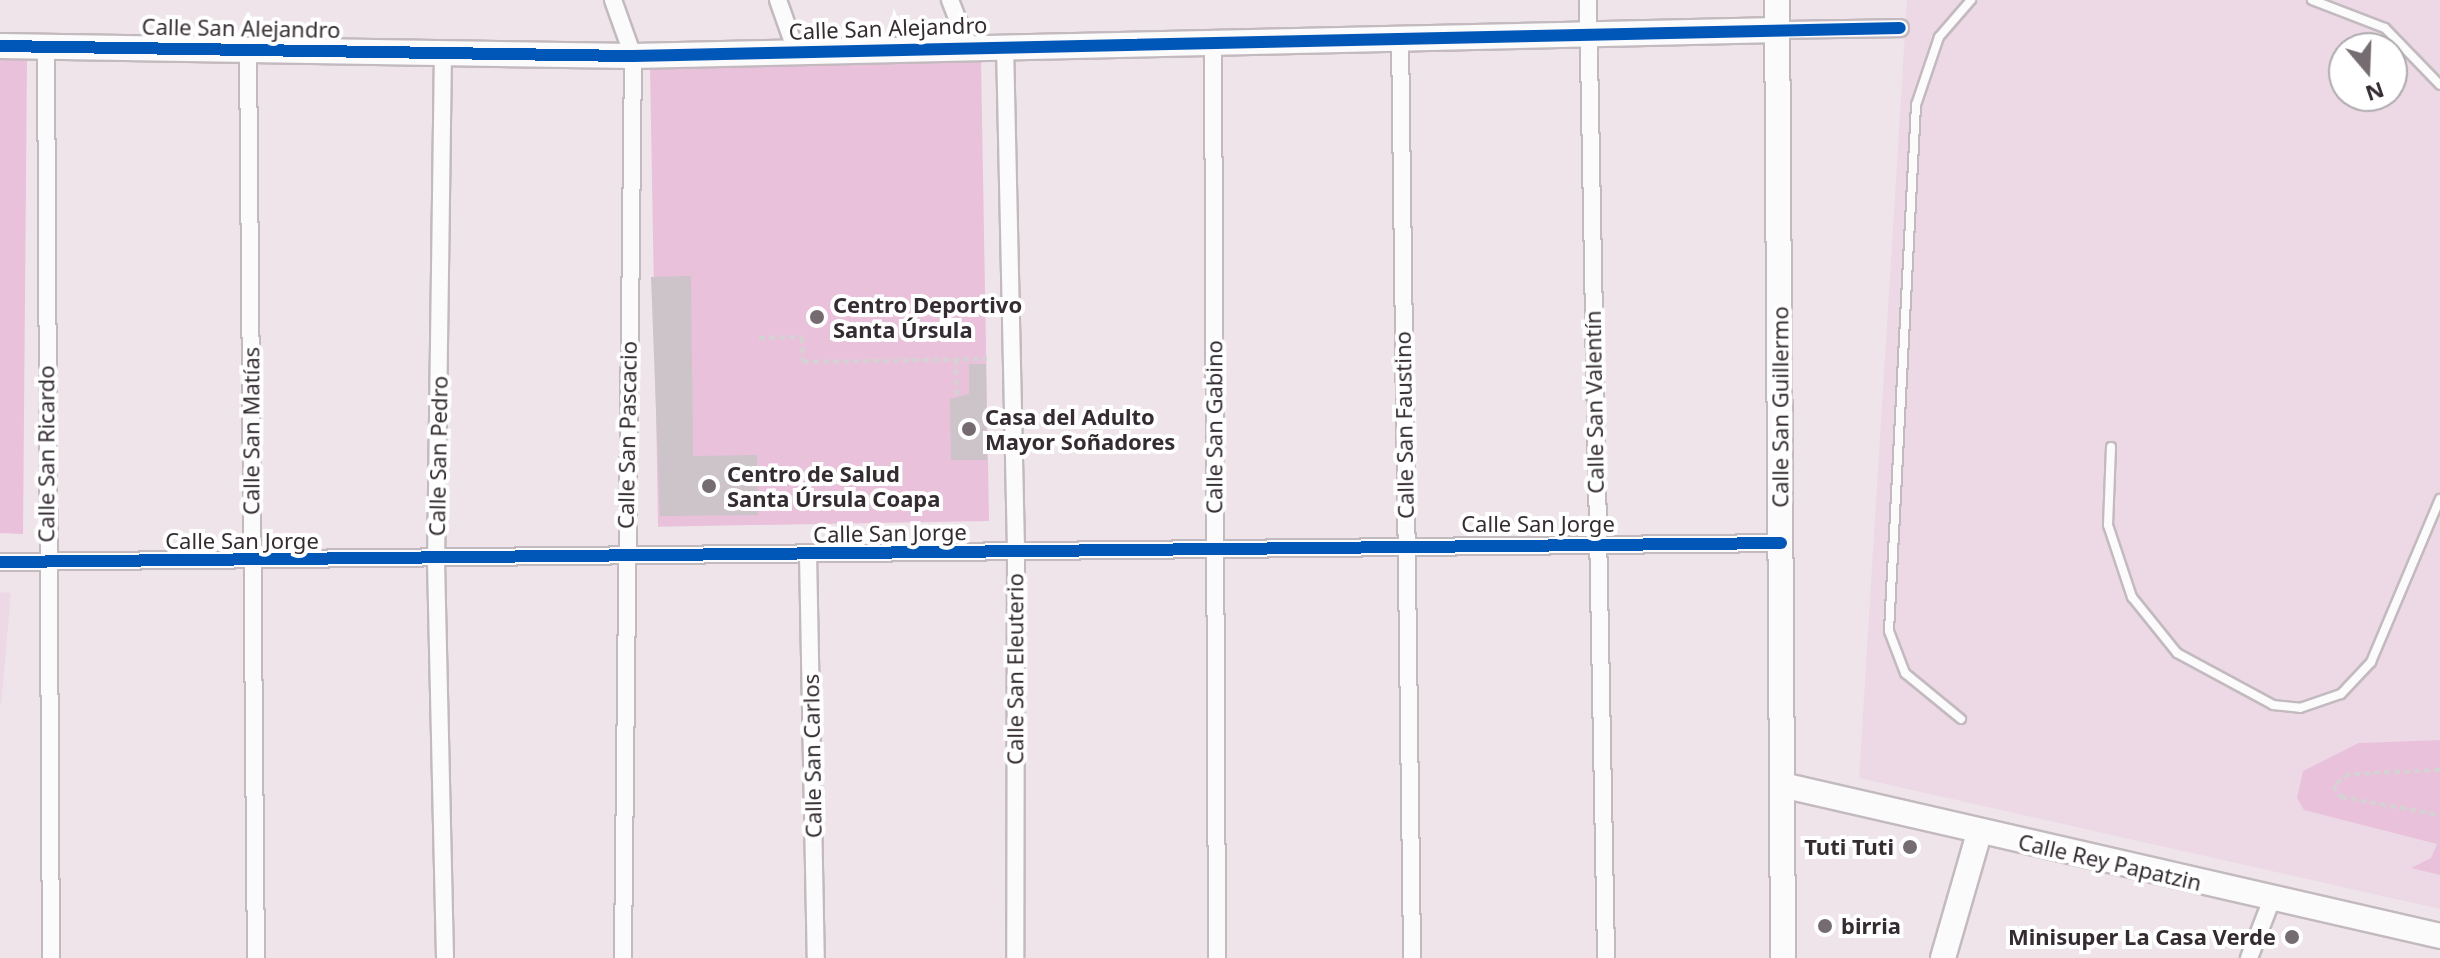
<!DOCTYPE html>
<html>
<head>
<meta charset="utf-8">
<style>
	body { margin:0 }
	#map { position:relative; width:2440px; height:958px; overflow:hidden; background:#eee4ea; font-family:"Noto Sans",sans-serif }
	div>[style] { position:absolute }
	.built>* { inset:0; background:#edd9e5; transform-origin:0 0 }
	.green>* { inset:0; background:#e9c1db; transform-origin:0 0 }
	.building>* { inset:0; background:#ccc4c9 }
	.path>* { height:4px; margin-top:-2px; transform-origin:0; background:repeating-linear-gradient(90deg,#d5d2d4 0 6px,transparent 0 10px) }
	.roads { filter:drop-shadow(2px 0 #c3babf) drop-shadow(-2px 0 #c3babf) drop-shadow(0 2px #c3babf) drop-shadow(0 -2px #c3babf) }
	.lane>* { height:8px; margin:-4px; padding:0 4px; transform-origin:4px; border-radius:4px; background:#fcfbfc }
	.street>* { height:16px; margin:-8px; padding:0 8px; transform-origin:8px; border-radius:8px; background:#fcfbfc }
	.secondary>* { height:24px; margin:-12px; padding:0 12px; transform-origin:12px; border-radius:12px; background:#fcfbfc }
	.cycleway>* { height:12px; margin:-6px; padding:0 6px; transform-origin:6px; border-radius:6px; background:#0057b8 }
	.dots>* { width:22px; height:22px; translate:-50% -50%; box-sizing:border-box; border:4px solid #fff; border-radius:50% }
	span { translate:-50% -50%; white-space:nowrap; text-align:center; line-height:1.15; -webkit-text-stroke:8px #fff; paint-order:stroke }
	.street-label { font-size:22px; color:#342c31 }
	.poi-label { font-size:22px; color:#342c31; font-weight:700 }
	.left { translate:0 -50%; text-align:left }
	.right { translate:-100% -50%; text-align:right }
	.north { position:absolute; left:2328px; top:32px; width:80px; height:80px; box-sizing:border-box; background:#fff; border:2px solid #aeabad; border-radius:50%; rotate:161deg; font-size:22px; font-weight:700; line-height:32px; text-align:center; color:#342c31 }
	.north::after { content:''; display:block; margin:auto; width:28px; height:36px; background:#756c72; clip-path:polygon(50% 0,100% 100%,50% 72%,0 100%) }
</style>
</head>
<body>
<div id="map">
	<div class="built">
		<div style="clip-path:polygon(evenodd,1907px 0,2440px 0,2440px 740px,2357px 743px,2303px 771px,2304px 810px,2440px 838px,2440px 909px,1859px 778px,1907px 0,2344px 48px,2392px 48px,2392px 96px,2344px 96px,2344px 48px)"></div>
		<div style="left:0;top:592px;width:11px;height:111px;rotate:5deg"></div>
	</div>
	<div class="green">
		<div style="clip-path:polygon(0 60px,27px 60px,23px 534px,0 533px)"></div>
		<div style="left:981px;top:62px;width:459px;height:331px;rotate:89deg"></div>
		<div style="clip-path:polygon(2440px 740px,2440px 875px,2411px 868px,2431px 858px,2437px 844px,2304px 810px,2297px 798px,2303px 771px,2358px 743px)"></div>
	</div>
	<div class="building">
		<div style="clip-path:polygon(691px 276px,693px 456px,757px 455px,758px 515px,660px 516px,651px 277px)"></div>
		<div style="clip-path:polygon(969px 364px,986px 364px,987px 460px,951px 460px,950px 399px,969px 394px)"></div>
	</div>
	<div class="path">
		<div style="left:759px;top:338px;width:43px;rotate:-1.3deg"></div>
		<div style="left:802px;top:337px;width:25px;rotate:88deg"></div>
		<div style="left:803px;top:362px;width:184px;rotate:-0.9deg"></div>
		<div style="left:956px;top:359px;width:40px;rotate:88.6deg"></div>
		<div style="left:2440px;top:770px;width:91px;rotate:177.5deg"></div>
		<div style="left:2349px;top:774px;width:20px;rotate:143deg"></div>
		<div style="left:2333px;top:786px;width:14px;rotate:54deg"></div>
		<div style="left:2341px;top:797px;width:101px;rotate:10.3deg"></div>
	</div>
	<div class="roads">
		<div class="lane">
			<div style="left:2312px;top:0;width:78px;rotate:21deg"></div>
			<div style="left:2385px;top:28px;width:79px;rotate:46deg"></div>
			<div style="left:2111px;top:447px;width:78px;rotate:92.2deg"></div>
			<div style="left:2108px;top:525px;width:76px;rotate:71.6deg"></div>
			<div style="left:2132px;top:597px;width:72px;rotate:51.2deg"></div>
			<div style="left:2177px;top:653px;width:109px;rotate:28.4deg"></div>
			<div style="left:2273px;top:705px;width:27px;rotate:6deg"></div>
			<div style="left:2300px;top:708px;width:43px;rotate:-18.9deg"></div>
			<div style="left:2341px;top:694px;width:44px;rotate:-46.8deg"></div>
			<div style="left:2371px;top:662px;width:177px;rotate:-67.1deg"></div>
			<div style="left:1961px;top:719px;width:72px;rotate:-140.6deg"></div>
			<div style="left:1905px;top:673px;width:45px;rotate:-110.9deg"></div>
			<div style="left:1889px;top:631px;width:527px;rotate:-87.06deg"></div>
			<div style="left:1916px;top:105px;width:72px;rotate:-71.3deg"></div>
			<div style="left:1939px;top:37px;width:49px;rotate:-49.1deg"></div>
		</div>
		<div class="street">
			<div style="left:613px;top:0;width:59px;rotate:70.3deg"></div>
			<div style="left:633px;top:56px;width:902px;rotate:90.64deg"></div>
			<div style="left:778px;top:0;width:54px;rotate:70.6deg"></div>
			<div style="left:950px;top:0;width:49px;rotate:68.6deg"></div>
			<div style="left:1588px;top:0;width:958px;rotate:88.92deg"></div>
			<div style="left:1778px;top:30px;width:122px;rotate:-0.9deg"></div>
			<div style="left:1400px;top:36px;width:922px;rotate:89.25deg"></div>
			<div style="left:1213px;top:40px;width:918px;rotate:89.75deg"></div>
			<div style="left:1005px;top:45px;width:506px;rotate:88.75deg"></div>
			<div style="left:1016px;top:551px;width:407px;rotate:90.1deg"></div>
			<div style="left:46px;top:46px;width:912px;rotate:89.69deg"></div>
			<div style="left:248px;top:49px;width:909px;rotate:89.5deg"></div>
			<div style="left:443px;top:50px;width:511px;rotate:90.78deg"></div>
			<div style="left:436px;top:561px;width:397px;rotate:88.7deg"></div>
			<div style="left:808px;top:554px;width:404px;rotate:88.9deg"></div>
			<div style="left:0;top:562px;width:1781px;rotate:-0.61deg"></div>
			<div style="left:2249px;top:958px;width:63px;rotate:-68.7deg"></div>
		</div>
		<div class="secondary">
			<div style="left:1777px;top:0;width:958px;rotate:89.64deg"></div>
			<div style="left:0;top:46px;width:633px;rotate:0.91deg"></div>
			<div style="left:633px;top:56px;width:1145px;rotate:-1.3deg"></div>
			<div style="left:1782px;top:785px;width:675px;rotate:12.92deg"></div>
			<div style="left:1943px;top:958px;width:130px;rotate:-73.9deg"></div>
		</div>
	</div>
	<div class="cycleway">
		<div style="left:0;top:46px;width:633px;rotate:0.91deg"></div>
		<div style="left:633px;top:56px;width:1267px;rotate:-1.27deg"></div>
		<div style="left:0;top:562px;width:1781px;rotate:-0.61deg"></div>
	</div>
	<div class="dots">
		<div style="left:817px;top:317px;background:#756c72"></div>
		<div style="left:969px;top:429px;background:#756c72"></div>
		<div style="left:709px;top:486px;background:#756c72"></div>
		<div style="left:1910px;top:847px;background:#756c72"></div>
		<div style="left:1825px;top:926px;background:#756c72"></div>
		<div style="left:2292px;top:937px;background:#756c72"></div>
	</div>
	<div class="street-label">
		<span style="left:241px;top:28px;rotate:1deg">Calle San Alejandro</span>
		<span style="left:888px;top:28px;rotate:-2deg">Calle San Alejandro</span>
		<span style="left:1594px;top:402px;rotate:-91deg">Calle San Valentín</span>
		<span style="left:1780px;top:407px;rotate:-90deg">Calle San Guillermo</span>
		<span style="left:1404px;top:425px;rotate:-91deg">Calle San Faustino</span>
		<span style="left:1214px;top:427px;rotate:-90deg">Calle San Gabino</span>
		<span style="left:251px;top:431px;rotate:-90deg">Calle San Matías</span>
		<span style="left:627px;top:435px;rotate:-89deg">Calle San Pascacio</span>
		<span style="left:46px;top:454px;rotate:-90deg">Calle San Ricardo</span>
		<span style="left:438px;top:456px;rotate:-89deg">Calle San Pedro</span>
		<span style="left:1538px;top:524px">Calle San Jorge</span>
		<span style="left:890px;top:533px;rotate:-1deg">Calle San Jorge</span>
		<span style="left:242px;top:541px">Calle San Jorge</span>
		<span style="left:1015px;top:669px;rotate:-90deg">Calle San Eleuterio</span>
		<span style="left:812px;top:756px;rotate:-91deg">Calle San Carlos</span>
		<span style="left:2110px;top:862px;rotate:13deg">Calle Rey Papatzin</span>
	</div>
	<div class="poi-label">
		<span class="left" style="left:833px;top:317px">Centro Deportivo<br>Santa Úrsula</span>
		<span class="left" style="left:985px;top:429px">Casa del Adulto<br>Mayor Soñadores</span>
		<span class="left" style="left:727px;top:486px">Centro de Salud<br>Santa Úrsula Coapa</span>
		<span class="right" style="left:1894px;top:847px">Tuti Tuti</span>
		<span class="left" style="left:1841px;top:926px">birria</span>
		<span class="right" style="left:2276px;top:937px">Minisuper La Casa Verde</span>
	</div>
	<div class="north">N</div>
</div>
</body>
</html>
